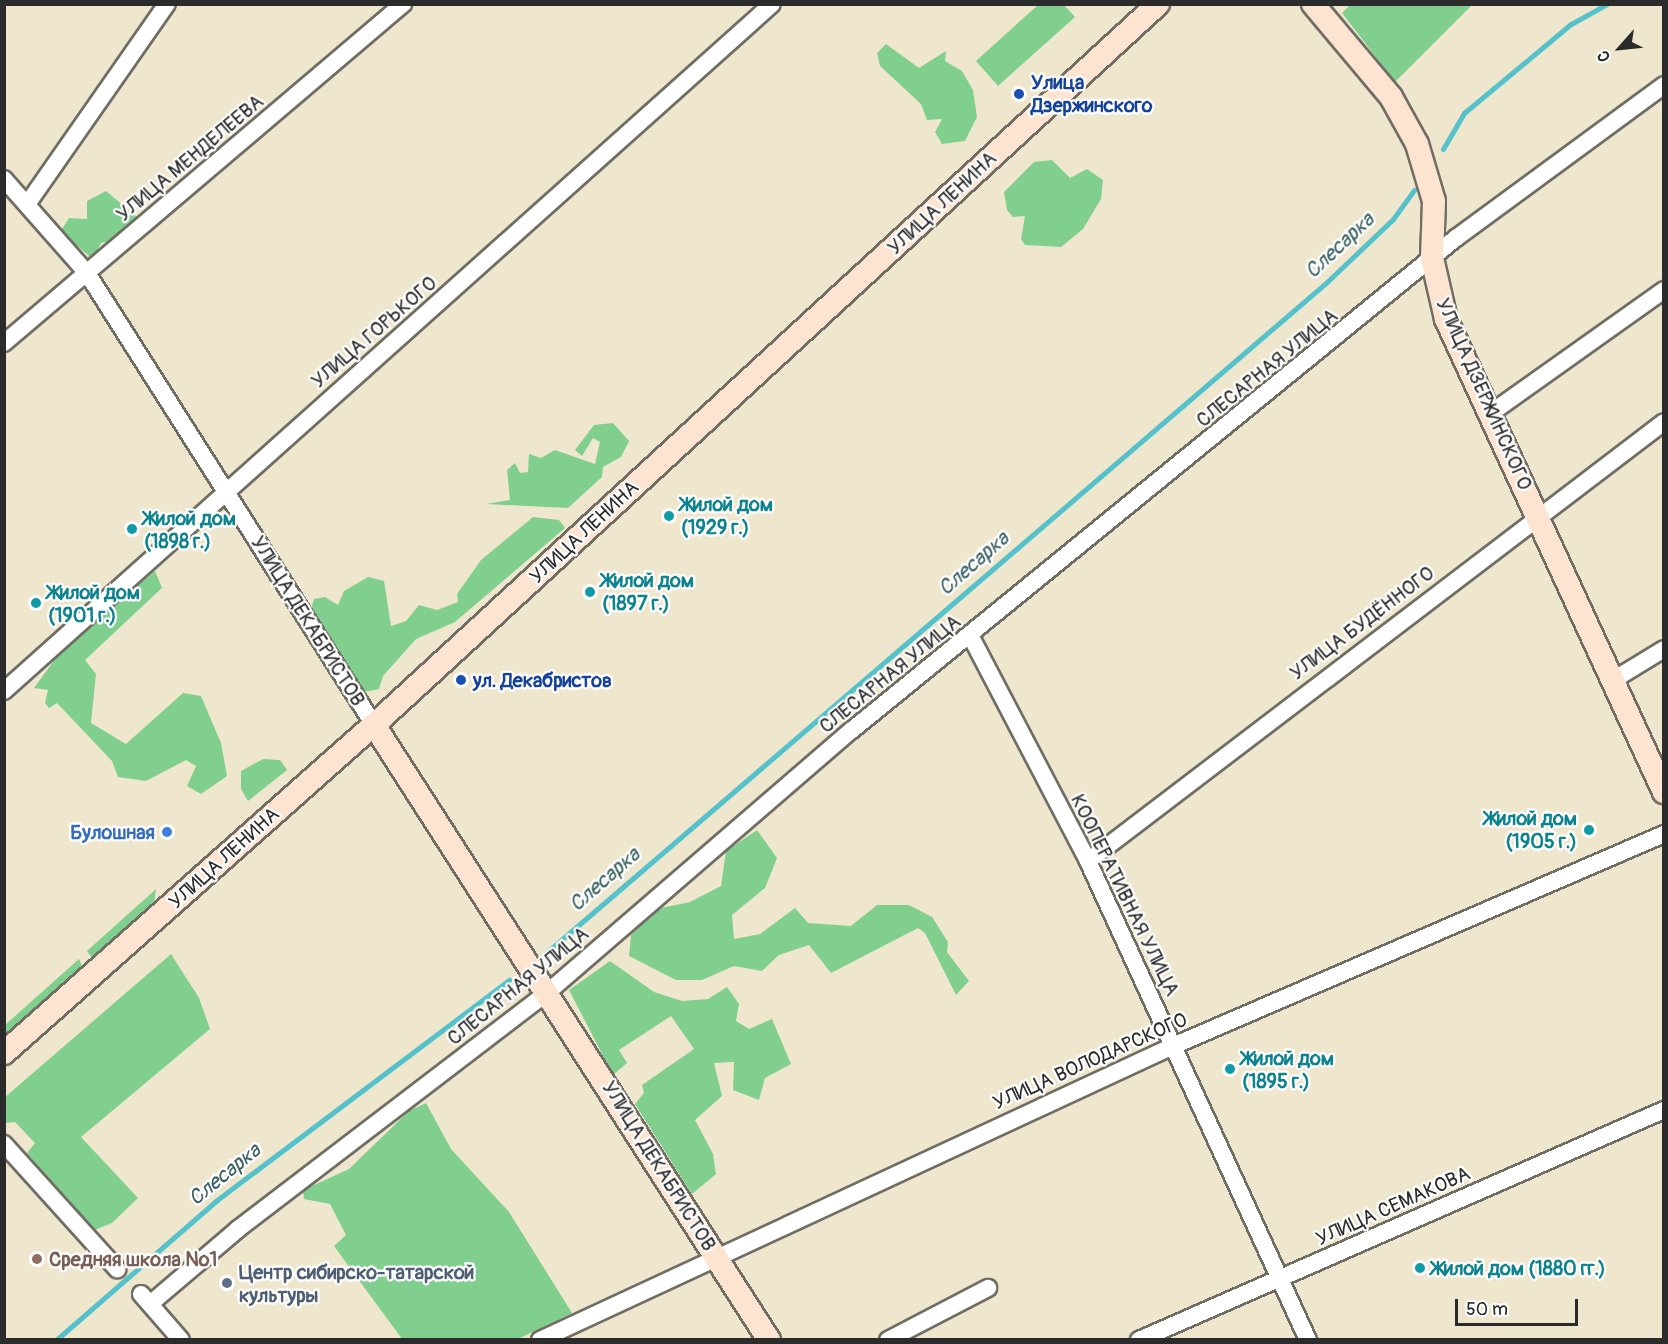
<!DOCTYPE html>
<html>
<head>
<meta charset="utf-8">
<style>
	body { margin:0 }
	#map { position:relative; width:1668px; height:1344px; overflow:hidden; background:#efe7cd; font-family:Pangolin,sans-serif }
	div>[style] { position:absolute }
	.green>* { inset:0; background:#81cf8e }
	.stream>* { height:5px; margin:-2.5px; padding:0 2.5px; transform-origin:2.5px; border-radius:2.5px; background:#54c1cb }
	.roads { filter:drop-shadow(2px 0 #706d64) drop-shadow(-2px 0 #706d64) drop-shadow(0 2px #706d64) drop-shadow(0 -2px #706d64) }
	.street>* { height:16px; margin:-8px; padding:0 8px; transform-origin:8px; border-radius:8px; background:#fff }
	.secondary>* { height:22px; margin:-11px; padding:0 11px; transform-origin:11px; border-radius:11px; background:#fde4d1 }
	.dots>* { width:16px; height:16px; translate:-50% -50%; box-sizing:border-box; border:3px solid #fff; border-radius:50% }
	span { translate:-50% -50%; white-space:nowrap; text-align:center; line-height:1.15; -webkit-text-stroke:4.5px #fff; paint-order:stroke }
	.transit-label { font-size:20px; color:#164399; font-weight:700 }
	.left { translate:0 -50%; text-align:left }
	.street-label { font-size:20px; color:#2b2b2b }
	.culture-label { font-size:20px; color:#0d838f; font-weight:700 }
	.right { translate:-100% -50%; text-align:right }
	.shop-label { font-size:20px; color:#366cbe; font-weight:700 }
	.education-label { font-size:20px; color:#785e54; font-weight:700 }
	.service-label { font-size:20px; color:#4e5e75; font-weight:700 }
	.water-label { font-size:21px; color:#396063; font-style:italic }
	.frame { position:absolute; inset:0; border:6px solid #2b2b2b; pointer-events:none }
	.north { position:absolute; left:1590px; top:18px; width:60px; height:60px; -webkit-text-stroke:4px #fff; paint-order:stroke; rotate:243deg; font-size:16px; font-weight:700; line-height:24px; text-align:center; color:#2b2b2b }
	.north::after { content:''; display:block; margin:auto; width:21px; height:27px; background:#2b2b2b; clip-path:polygon(50% 0,100% 100%,50% 72%,0 100%) }
	.scale { position:absolute; left:1455px; top:1299px; width:123px; height:27px; box-sizing:border-box; border:3px solid #2b2b2b; border-top:0; padding-left:8px; font-size:18px; line-height:21px; white-space:nowrap; color:#2b2b2b; -webkit-text-stroke:4px #fff; paint-order:stroke }
</style>
</head>
<body>
<div id="map">
	<div class="green">
		<div style="clip-path:polygon(1039px 4px,1064px 5px,1075px 17px,998px 86px,976px 61px)"></div>
		<div style="clip-path:polygon(1350px 5px,1471px 4px,1471px 6px,1395px 82px,1342px 13px)"></div>
		<div style="clip-path:polygon(886px 44px,919px 68px,946px 51px,945px 61px,962px 71px,973px 90px,977px 117px,965px 141px,942px 144px,935px 132px,942px 119px,927px 120px,921px 104px,880px 66px,877px 53px)"></div>
		<div style="clip-path:polygon(1052px 160px,1070px 178px,1087px 169px,1103px 180px,1101px 199px,1083px 229px,1061px 247px,1025px 245px,1021px 239px,1025px 216px,1013px 217px,1007px 210px,1004px 192px,1034px 162px)"></div>
		<div style="clip-path:polygon(106px 191px,138px 218px,118px 239px,101px 243px,93px 259px,60px 232px,69px 218px,87px 219px,87px 201px)"></div>
		<div style="clip-path:polygon(613px 423px,629px 441px,621px 457px,603px 467px,602px 477px,568px 508px,486px 504px,510px 500px,507px 470px,515px 463px,520px 473px,528px 472px,529px 454px,541px 458px,555px 450px,595px 464px,600px 442px,593px 438px,582px 456px,575px 450px,594px 425px)"></div>
		<div style="clip-path:polygon(533px 517px,559px 520px,565px 528px,455px 622px,416px 639px,383px 676px,379px 689px,364px 692px,311px 609px,314px 599px,325px 597px,338px 605px,344px 591px,368px 577px,384px 581px,391px 626px,406px 621px,419px 605px,437px 610px,458px 602px,457px 594px,481px 560px)"></div>
		<div style="clip-path:polygon(155px 571px,162px 588px,85px 660px,96px 674px,91px 723px,126px 744px,183px 693px,201px 696px,221px 743px,227px 776px,201px 794px,187px 786px,196px 766px,186px 760px,146px 781px,118px 777px,112px 761px,57px 703px,49px 708px,45px 703px,48px 690px,34px 688px,64px 647px)"></div>
		<div style="clip-path:polygon(263px 759px,280px 760px,287px 770px,248px 801px,241px 789px,241px 771px)"></div>
		<div style="clip-path:polygon(757px 830px,777px 858px,765px 888px,732px 915px,734px 939px,760px 934px,795px 908px,808px 923px,851px 926px,877px 905px,909px 905px,932px 917px,948px 942px,947px 952px,969px 981px,956px 995px,925px 933px,918px 928px,831px 973px,809px 945px,779px 955px,762px 971px,734px 966px,702px 980px,676px 980px,629px 956px,631px 935px,656px 909px,690px 902px,721px 886px,726px 851px)"></div>
		<div style="clip-path:polygon(156px 889px,154px 903px,92px 958px,87px 951px)"></div>
		<div style="clip-path:polygon(171px 954px,199px 998px,210px 1029px,81px 1137px,138px 1198px,112px 1223px,92px 1231px,27px 1153px,35px 1143px,15px 1122px,5px 1123px,4px 1098px)"></div>
		<div style="clip-path:polygon(79px 959px,82px 966px,5px 1037px,5px 1025px)"></div>
		<div style="clip-path:polygon(610px 961px,654px 992px,682px 1001px,708px 999px,727px 987px,739px 1004px,736px 1021px,749px 1029px,772px 1019px,791px 1064px,765px 1078px,759px 1100px,733px 1090px,734px 1062px,714px 1063px,722px 1096px,695px 1120px,713px 1154px,716px 1174px,692px 1194px,635px 1104px,644px 1093px,642px 1085px,694px 1049px,671px 1016px,619px 1050px,627px 1063px,613px 1075px,569px 990px)"></div>
		<div style="clip-path:polygon(426px 1103px,451px 1149px,509px 1212px,572px 1313px,518px 1339px,402px 1339px,334px 1246px,346px 1235px,330px 1204px,304px 1199px,303px 1190px,349px 1169px,409px 1111px)"></div>
	</div>
	<div class="stream">
		<div style="left:1443px;top:149px;width:42px;rotate:-59.7deg"></div>
		<div style="left:1464px;top:113px;width:139px;rotate:-39.8deg"></div>
		<div style="left:1571px;top:24px;width:41px;rotate:-29.1deg"></div>
		<div style="left:546px;top:953px;width:1031px;rotate:-40.67deg"></div>
		<div style="left:1328px;top:281px;width:90px;rotate:-43.6deg"></div>
		<div style="left:1393px;top:219px;width:36px;rotate:-54deg"></div>
		<div style="left:56px;top:1340px;width:213px;rotate:-41deg"></div>
		<div style="left:217px;top:1200px;width:366px;rotate:-37deg"></div>
	</div>
	<div class="roads">
		<div class="street">
			<div style="left:4px;top:179px;width:125px;rotate:48.6deg"></div>
			<div style="left:87px;top:273px;width:535px;rotate:57.59deg"></div>
			<div style="left:28px;top:203px;width:243px;rotate:-55.1deg"></div>
			<div style="left:4px;top:343px;width:524px;rotate:-40.35deg"></div>
			<div style="left:1491px;top:413px;width:212px;rotate:-35.4deg"></div>
			<div style="left:971px;top:637px;width:253px;rotate:62.4deg"></div>
			<div style="left:1088px;top:861px;width:527px;rotate:65.33deg"></div>
			<div style="left:1615px;top:679px;width:57px;rotate:-31.5deg"></div>
			<div style="left:4px;top:691px;width:1030px;rotate:-41.81deg"></div>
			<div style="left:1088px;top:861px;width:724px;rotate:-37.31deg"></div>
			<div style="left:4px;top:1144px;width:169px;rotate:47.9deg"></div>
			<div style="left:141px;top:1294px;width:61px;rotate:49deg"></div>
			<div style="left:150px;top:1304px;width:116px;rotate:-40.4deg"></div>
			<div style="left:238px;top:1229px;width:390px;rotate:-37.4deg"></div>
			<div style="left:548px;top:992px;width:401px;rotate:-40.8deg"></div>
			<div style="left:852px;top:730px;width:779px;rotate:-39.17deg"></div>
			<div style="left:1456px;top:238px;width:258px;rotate:-36.3deg"></div>
			<div style="left:540px;top:1340px;width:698px;rotate:-24.91deg"></div>
			<div style="left:1173px;top:1046px;width:535px;rotate:-23.35deg"></div>
			<div style="left:888px;top:1340px;width:113px;rotate:-27.5deg"></div>
			<div style="left:1139px;top:1340px;width:573px;rotate:-23.66deg"></div>
		</div>
		<div class="secondary">
			<div style="left:1313px;top:4px;width:121px;rotate:50deg"></div>
			<div style="left:1391px;top:97px;width:54px;rotate:61deg"></div>
			<div style="left:1417px;top:144px;width:59px;rotate:73.4deg"></div>
			<div style="left:1434px;top:201px;width:57px;rotate:92deg"></div>
			<div style="left:1432px;top:258px;width:63px;rotate:77.1deg"></div>
			<div style="left:1446px;top:319px;width:521px;rotate:65.26deg"></div>
			<div style="left:374px;top:725px;width:731px;rotate:57.29deg"></div>
			<div style="left:4px;top:1053px;width:494px;rotate:-41.6deg"></div>
			<div style="left:374px;top:725px;width:1065px;rotate:-42.6deg"></div>
		</div>
	</div>
	<div class="dots">
		<div style="left:1019px;top:94px;background:#1a4fb4"></div>
		<div style="left:669px;top:516px;background:#0f9aa8"></div>
		<div style="left:132px;top:529px;background:#0f9aa8"></div>
		<div style="left:590px;top:592px;background:#0f9aa8"></div>
		<div style="left:36px;top:603px;background:#0f9aa8"></div>
		<div style="left:461px;top:680px;background:#1a4fb4"></div>
		<div style="left:1589px;top:830px;background:#0f9aa8"></div>
		<div style="left:167px;top:832px;background:#3f7fe0"></div>
		<div style="left:1230px;top:1069px;background:#0f9aa8"></div>
		<div style="left:37px;top:1259px;background:#8d6e63"></div>
		<div style="left:1420px;top:1268px;background:#0f9aa8"></div>
		<div style="left:227px;top:1283px;background:#5c6f8a"></div>
	</div>
	<div class="transit-label">
		<span class="left" style="left:1031px;top:94px">Улица<br>Дзержинского</span>
		<span class="left" style="left:473px;top:680px">ул. Декабристов</span>
	</div>
	<div class="street-label">
		<span style="left:190px;top:158px;rotate:-40deg">УЛИЦА МЕНДЕЛЕЕВА</span>
		<span style="left:942px;top:203px;rotate:-43deg">УЛИЦА ЛЕНИНА</span>
		<span style="left:374px;top:332px;rotate:-41deg">УЛИЦА ГОРЬКОГО</span>
		<span style="left:1267px;top:368px;rotate:-39deg">СЛЕСАРНАЯ УЛИЦА</span>
		<span style="left:1484px;top:394px;rotate:66deg">УЛИЦА ДЗЕРЖИНСКОГО</span>
		<span style="left:584px;top:532px;rotate:-43deg">УЛИЦА ЛЕНИНА</span>
		<span style="left:308px;top:621px;rotate:58deg">УЛИЦА ДЕКАБРИСТОВ</span>
		<span style="left:1362px;top:623px;rotate:-37deg">УЛИЦА БУДЁННОГО</span>
		<span style="left:890px;top:674px;rotate:-39deg">СЛЕСАРНАЯ УЛИЦА</span>
		<span style="left:224px;top:858px;rotate:-42deg">УЛИЦА ЛЕНИНА</span>
		<span style="left:1125px;top:895px;rotate:64deg">КООПЕРАТИВНАЯ УЛИЦА</span>
		<span style="left:518px;top:986px;rotate:-39deg">СЛЕСАРНАЯ УЛИЦА</span>
		<span style="left:1090px;top:1061px;rotate:-24deg">УЛИЦА ВОЛОДАРСКОГО</span>
		<span style="left:659px;top:1166px;rotate:58deg">УЛИЦА ДЕКАБРИСТОВ</span>
		<span style="left:1393px;top:1206px;rotate:-24deg">УЛИЦА СЕМАКОВА</span>
	</div>
	<div class="culture-label">
		<span class="left" style="left:681px;top:516px">Жилой дом<br>(1929 г.)</span>
		<span class="left" style="left:144px;top:530px">Жилой дом<br>(1898 г.)</span>
		<span class="left" style="left:602px;top:592px">Жилой дом<br>(1897 г.)</span>
		<span class="left" style="left:48px;top:604px">Жилой дом<br>(1901 г.)</span>
		<span class="right" style="left:1577px;top:830px">Жилой дом<br>(1905 г.)</span>
		<span class="left" style="left:1242px;top:1070px">Жилой дом<br>(1895 г.)</span>
		<span class="left" style="left:1432px;top:1268px">Жилой дом (1880 гг.)</span>
	</div>
	<div class="shop-label">
		<span class="right" style="left:155px;top:832px">Булошная</span>
	</div>
	<div class="education-label">
		<span class="left" style="left:49px;top:1259px">Средняя школа №1</span>
	</div>
	<div class="service-label">
		<span class="left" style="left:239px;top:1284px">Центр сибирско-татарской<br>культуры</span>
	</div>
	<div class="water-label">
		<span style="left:1340px;top:246px;rotate:-43deg">Слесарка</span>
		<span style="left:974px;top:564px;rotate:-41deg">Слесарка</span>
		<span style="left:605px;top:880px;rotate:-41deg">Слесарка</span>
		<span style="left:225px;top:1175px;rotate:-39deg">Слесарка</span>
	</div>
	<div class="frame"></div>
	<div class="north">С</div>
	<div class="scale">50 m</div>
</div>
</body>
</html>
